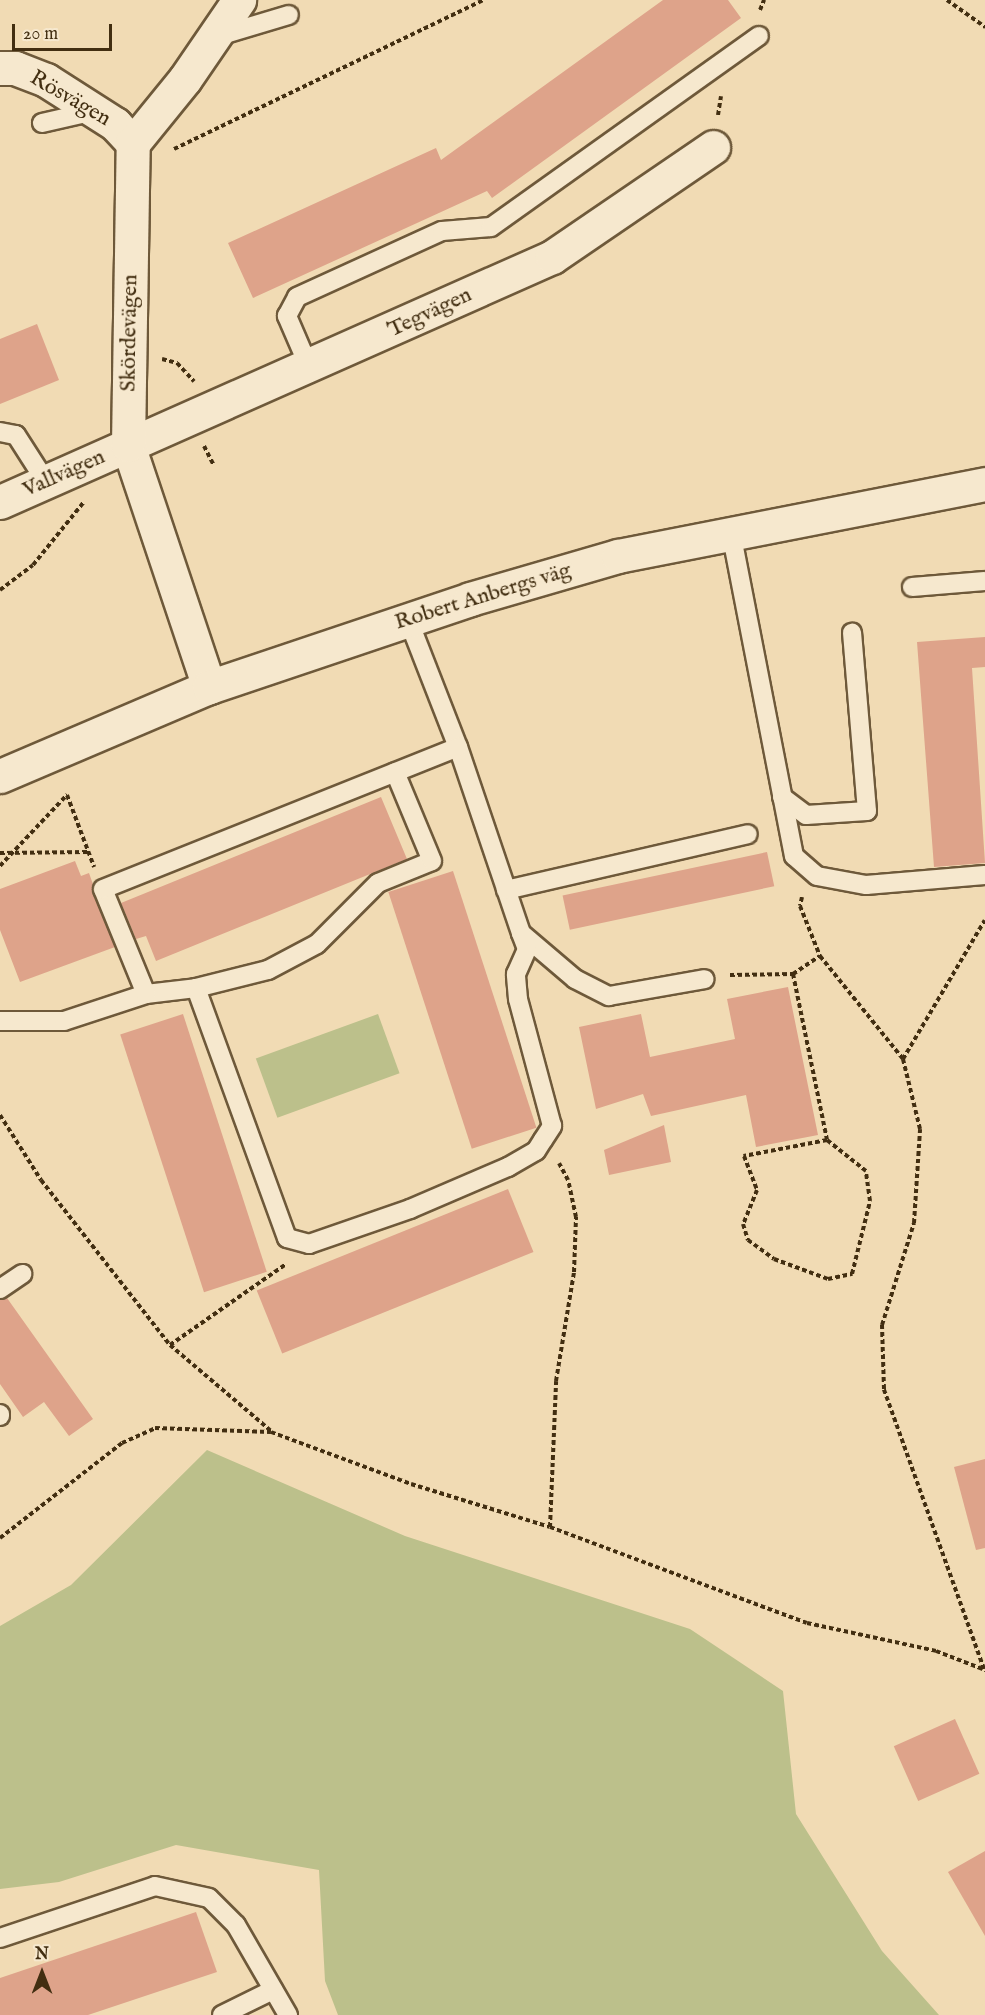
<!DOCTYPE html>
<html>
<head>
<meta charset="utf-8">
<style>
	body { margin:0 }
	#map { position:relative; width:985px; height:2015px; overflow:hidden; background:#f1dbb4; font-family:"IM FELL English",serif }
	div>[style] { position:absolute }
	.green>* { inset:0; background:#bcc08b; transform-origin:0 0 }
	.building>* { inset:0; background:#dea38a; transform-origin:0 0 }
	.path>* { height:4px; margin-top:-2px; transform-origin:0; background:repeating-linear-gradient(90deg,#422e11 0 4.5px,transparent 0 7.5px) }
	.roads { filter:drop-shadow(2px 0 #6e593a) drop-shadow(-2px 0 #6e593a) drop-shadow(0 2px #6e593a) drop-shadow(0 -2px #6e593a) }
	.lane>* { height:18px; margin:-9px; padding:0 9px; transform-origin:9px; border-radius:9px; background:#f6e8ce }
	.street>* { height:33px; margin:-16.5px; padding:0 16.5px; transform-origin:16.5px; border-radius:16.5px; background:#f6e8ce }
	.secondary>* { height:33px; margin:-16.5px; padding:0 16.5px; transform-origin:16.5px; border-radius:16.5px; background:#f6e8ce }
	span { translate:-50% -50%; white-space:nowrap; text-align:center; line-height:1.15; -webkit-text-stroke:6px #f6e8ce; paint-order:stroke }
	.street-label { font-size:22px; color:#422e11 }
	.north { position:absolute; left:12px; top:1943px; width:60px; height:60px; -webkit-text-stroke:4px #f6e8ce; paint-order:stroke; rotate:0deg; font-size:16px; font-weight:700; line-height:24px; text-align:center; color:#422e11 }
	.north::after { content:''; display:block; margin:auto; width:21px; height:27px; background:#422e11; clip-path:polygon(50% 0,100% 100%,50% 72%,0 100%) }
	.scale { position:absolute; left:12px; top:24px; width:100px; height:27px; box-sizing:border-box; border:3px solid #422e11; border-top:0; padding-left:8px; font-size:18px; line-height:21px; white-space:nowrap; color:#422e11; -webkit-text-stroke:4px #f6e8ce; paint-order:stroke }
</style>
</head>
<body>
<div id="map">
	<div class="green">
		<div style="left:378px;top:1014px;width:63px;height:130px;rotate:70deg"></div>
		<div style="clip-path:polygon(207px 1450px,405px 1536px,690px 1629px,783px 1691px,796px 1814px,882px 1951px,939px 2015px,338px 2015px,325px 1981px,319px 1870px,176px 1845px,59px 1882px,0 1889px,0 1626px,71px 1585px)"></div>
	</div>
	<div class="building">
		<div style="clip-path:polygon(663px 0,728px 0,741px 18px,492px 198px,487px 191px,253px 298px,228px 243px,436px 148px,441px 160px)"></div>
		<div style="clip-path:polygon(37px 324px,59px 380px,0 404px,0 339px)"></div>
		<div style="clip-path:polygon(985px 637px,985px 667px,972px 668px,985px 863px,934px 867px,917px 642px)"></div>
		<div style="clip-path:polygon(381px 797px,407px 859px,156px 961px,146px 936px,136px 939px,121px 903px)"></div>
		<div style="left:767px;top:852px;width:35px;height:209px;rotate:78deg"></div>
		<div style="clip-path:polygon(75px 861px,81px 876px,89px 873px,115px 947px,20px 982px,0 930px,0 889px)"></div>
		<div style="left:453px;top:871px;width:270px;height:68px;rotate:72deg"></div>
		<div style="clip-path:polygon(788px 987px,818px 1135px,756px 1147px,746px 1095px,651px 1116px,643px 1094px,596px 1109px,579px 1027px,641px 1014px,650px 1057px,735px 1039px,727px 999px)"></div>
		<div style="left:183px;top:1014px;width:271px;height:66px;rotate:72deg"></div>
		<div style="clip-path:polygon(664px 1125px,671px 1162px,609px 1175px,604px 1150px)"></div>
		<div style="left:508px;top:1189px;width:68px;height:271px;rotate:68deg"></div>
		<div style="clip-path:polygon(7px 1298px,93px 1419px,69px 1436px,44px 1402px,23px 1417px,0 1384px,0 1300px)"></div>
		<div style="clip-path:polygon(985px 1459px,985px 1548px,976px 1550px,954px 1467px)"></div>
		<div style="left:955px;top:1719px;width:60px;height:67px;rotate:66deg"></div>
		<div style="clip-path:polygon(985px 1851px,985px 1936px,948px 1872px)"></div>
		<div style="clip-path:polygon(196px 1912px,217px 1972px,88px 2015px,0 2015px,0 1978px)"></div>
	</div>
	<div class="path">
		<div style="left:947px;top:0;width:47px;rotate:35.4deg"></div>
		<div style="left:760px;top:10px;width:11px;rotate:-68deg"></div>
		<div style="left:718px;top:115px;width:19px;rotate:-81deg"></div>
		<div style="left:174px;top:149px;width:344px;rotate:-25.7deg"></div>
		<div style="left:162px;top:359px;width:16px;rotate:15deg"></div>
		<div style="left:177px;top:363px;width:25px;rotate:47deg"></div>
		<div style="left:204px;top:446px;width:20px;rotate:63deg"></div>
		<div style="left:0;top:590px;width:41px;rotate:-37.1deg"></div>
		<div style="left:33px;top:565px;width:80px;rotate:-51.1deg"></div>
		<div style="left:0;top:853px;width:88px;rotate:-0.7deg"></div>
		<div style="left:0;top:866px;width:98px;rotate:-46.7deg"></div>
		<div style="left:67px;top:795px;width:77px;rotate:69.4deg"></div>
		<div style="left:802px;top:897px;width:9px;rotate:103deg"></div>
		<div style="left:800px;top:906px;width:54px;rotate:68.2deg"></div>
		<div style="left:820px;top:956px;width:132px;rotate:51.1deg"></div>
		<div style="left:793px;top:974px;width:169px;rotate:78.4deg"></div>
		<div style="left:827px;top:1140px;width:85px;rotate:169.1deg"></div>
		<div style="left:744px;top:1156px;width:36px;rotate:69deg"></div>
		<div style="left:757px;top:1190px;width:37px;rotate:112deg"></div>
		<div style="left:743px;top:1224px;width:17px;rotate:73deg"></div>
		<div style="left:748px;top:1240px;width:32px;rotate:36deg"></div>
		<div style="left:774px;top:1259px;width:58px;rotate:20.3deg"></div>
		<div style="left:828px;top:1279px;width:25px;rotate:-12deg"></div>
		<div style="left:852px;top:1274px;width:75px;rotate:-76.1deg"></div>
		<div style="left:870px;top:1201px;width:30px;rotate:-98deg"></div>
		<div style="left:866px;top:1171px;width:50px;rotate:-141.5deg"></div>
		<div style="left:730px;top:975px;width:63px;rotate:-0.9deg"></div>
		<div style="left:793px;top:974px;width:32px;rotate:-34deg"></div>
		<div style="left:0;top:1115px;width:77px;rotate:57.8deg"></div>
		<div style="left:41px;top:1180px;width:209px;rotate:52deg"></div>
		<div style="left:170px;top:1345px;width:133px;rotate:40.4deg"></div>
		<div style="left:170px;top:1345px;width:141px;rotate:-34.9deg"></div>
		<div style="left:550px;top:1527px;width:146px;rotate:-87.6deg"></div>
		<div style="left:556px;top:1381px;width:110px;rotate:-80.6deg"></div>
		<div style="left:574px;top:1272px;width:55px;rotate:-87.9deg"></div>
		<div style="left:576px;top:1217px;width:38px;rotate:-102deg"></div>
		<div style="left:568px;top:1180px;width:19px;rotate:-118deg"></div>
		<div style="left:0;top:1538px;width:155px;rotate:-37.9deg"></div>
		<div style="left:122px;top:1443px;width:36px;rotate:-24deg"></div>
		<div style="left:155px;top:1428px;width:116px;rotate:2deg"></div>
		<div style="left:271px;top:1432px;width:149px;rotate:20.4deg"></div>
		<div style="left:411px;top:1484px;width:145px;rotate:17.2deg"></div>
		<div style="left:550px;top:1527px;width:274px;rotate:20.5deg"></div>
		<div style="left:807px;top:1623px;width:132px;rotate:12.2deg"></div>
		<div style="left:936px;top:1651px;width:53px;rotate:21.2deg"></div>
		<div style="left:984px;top:1669px;width:297px;rotate:-109.7deg"></div>
		<div style="left:884px;top:1389px;width:64px;rotate:-91.8deg"></div>
		<div style="left:882px;top:1325px;width:107px;rotate:-72.6deg"></div>
		<div style="left:914px;top:1223px;width:94px;rotate:-86.3deg"></div>
		<div style="left:920px;top:1129px;width:72px;rotate:-103.7deg"></div>
		<div style="left:903px;top:1059px;width:161px;rotate:-59.5deg"></div>
	</div>
	<div class="roads">
		<div class="lane">
			<div style="left:215px;top:37px;width:77px;rotate:-16.6deg"></div>
			<div style="left:42px;top:123px;width:54px;rotate:-12.8deg"></div>
			<div style="left:309px;top:367px;width:56px;rotate:-113.3deg"></div>
			<div style="left:287px;top:316px;width:21px;rotate:-62deg"></div>
			<div style="left:297px;top:297px;width:159px;rotate:-24.5deg"></div>
			<div style="left:442px;top:231px;width:49px;rotate:-4.7deg"></div>
			<div style="left:491px;top:227px;width:329px;rotate:-35.5deg"></div>
			<div style="left:0;top:432px;width:16px;rotate:11deg"></div>
			<div style="left:16px;top:435px;width:56px;rotate:57.4deg"></div>
			<div style="left:731px;top:532px;width:330px;rotate:79deg"></div>
			<div style="left:794px;top:856px;width:30px;rotate:41deg"></div>
			<div style="left:817px;top:876px;width:50px;rotate:10.4deg"></div>
			<div style="left:866px;top:885px;width:119px;rotate:-4.8deg"></div>
			<div style="left:912px;top:587px;width:73px;rotate:-4.7deg"></div>
			<div style="left:408px;top:619px;width:137px;rotate:68.7deg"></div>
			<div style="left:458px;top:747px;width:196px;rotate:71.3deg"></div>
			<div style="left:521px;top:933px;width:71px;rotate:40.4deg"></div>
			<div style="left:575px;top:979px;width:38px;rotate:27deg"></div>
			<div style="left:609px;top:996px;width:97px;rotate:-10deg"></div>
			<div style="left:782px;top:797px;width:30px;rotate:37deg"></div>
			<div style="left:806px;top:815px;width:61px;rotate:-3.8deg"></div>
			<div style="left:867px;top:811px;width:179px;rotate:-94.8deg"></div>
			<div style="left:506px;top:890px;width:248px;rotate:-13deg"></div>
			<div style="left:196px;top:988px;width:74px;rotate:-14deg"></div>
			<div style="left:268px;top:970px;width:55px;rotate:-28deg"></div>
			<div style="left:317px;top:944px;width:86px;rotate:-45deg"></div>
			<div style="left:378px;top:883px;width:58px;rotate:-22.2deg"></div>
			<div style="left:432px;top:861px;width:96px;rotate:-112.6deg"></div>
			<div style="left:146px;top:994px;width:50px;rotate:-6.8deg"></div>
			<div style="left:196px;top:988px;width:266px;rotate:70deg"></div>
			<div style="left:287px;top:1238px;width:23px;rotate:15deg"></div>
			<div style="left:309px;top:1244px;width:107px;rotate:-19.1deg"></div>
			<div style="left:410px;top:1209px;width:107px;rotate:-23.2deg"></div>
			<div style="left:508px;top:1167px;width:32px;rotate:-30deg"></div>
			<div style="left:536px;top:1151px;width:13px;rotate:-58deg"></div>
			<div style="left:543px;top:1140px;width:17px;rotate:-57deg"></div>
			<div style="left:552px;top:1126px;width:131px;rotate:-105deg"></div>
			<div style="left:518px;top:999px;width:25px;rotate:-95deg"></div>
			<div style="left:516px;top:974px;width:27px;rotate:-66deg"></div>
			<div style="left:527px;top:949px;width:17px;rotate:-111deg"></div>
			<div style="left:0;top:1021px;width:64px"></div>
			<div style="left:64px;top:1021px;width:86px;rotate:-18.2deg"></div>
			<div style="left:146px;top:994px;width:113px;rotate:-112.3deg"></div>
			<div style="left:103px;top:889px;width:382px;rotate:-21.8deg"></div>
			<div style="left:0;top:1289px;width:27px;rotate:-34deg"></div>
			<div style="left:0;top:1414px;width:2px;rotate:90deg"></div>
			<div style="left:0;top:1938px;width:163px;rotate:-18.5deg"></div>
			<div style="left:155px;top:1886px;width:55px;rotate:12.5deg"></div>
			<div style="left:209px;top:1898px;width:38px;rotate:45deg"></div>
			<div style="left:236px;top:1925px;width:104px;rotate:60deg"></div>
			<div style="left:222px;top:2015px;width:57px;rotate:-26.1deg"></div>
		</div>
		<div class="street">
			<div style="left:0;top:68px;width:15px"></div>
			<div style="left:15px;top:68px;width:33px;rotate:21deg"></div>
			<div style="left:46px;top:80px;width:82px;rotate:32.5deg"></div>
			<div style="left:115px;top:124px;width:26px;rotate:47deg"></div>
			<div style="left:0;top:502px;width:604px;rotate:-23.93deg"></div>
			<div style="left:552px;top:257px;width:195px;rotate:-34.3deg"></div>
			<div style="left:209px;top:687px;width:255px;rotate:-108.5deg"></div>
			<div style="left:128px;top:445px;width:302px;rotate:-89.1deg"></div>
			<div style="left:133px;top:143px;width:82px;rotate:-50.9deg"></div>
			<div style="left:185px;top:79px;width:96px;rotate:-55.6deg"></div>
		</div>
		<div class="secondary">
			<div style="left:0;top:776px;width:227px;rotate:-23.1deg"></div>
			<div style="left:209px;top:687px;width:275px;rotate:-18.6deg"></div>
			<div style="left:470px;top:599px;width:154px;rotate:-16.2deg"></div>
			<div style="left:618px;top:556px;width:374px;rotate:-11.1deg"></div>
		</div>
	</div>
	<div class="street-label">
		<span style="left:70px;top:99px;rotate:30deg">Rösvägen</span>
		<span style="left:430px;top:313px;rotate:-25deg">Tegvägen</span>
		<span style="left:130px;top:333px;rotate:-89deg">Skördevägen</span>
		<span style="left:64px;top:474px;rotate:-24deg">Vallvägen</span>
		<span style="left:483px;top:597px;rotate:-17deg">Robert Anbergs väg</span>
	</div>
	<div class="north">N</div>
	<div class="scale">20 m</div>
</div>
</body>
</html>
